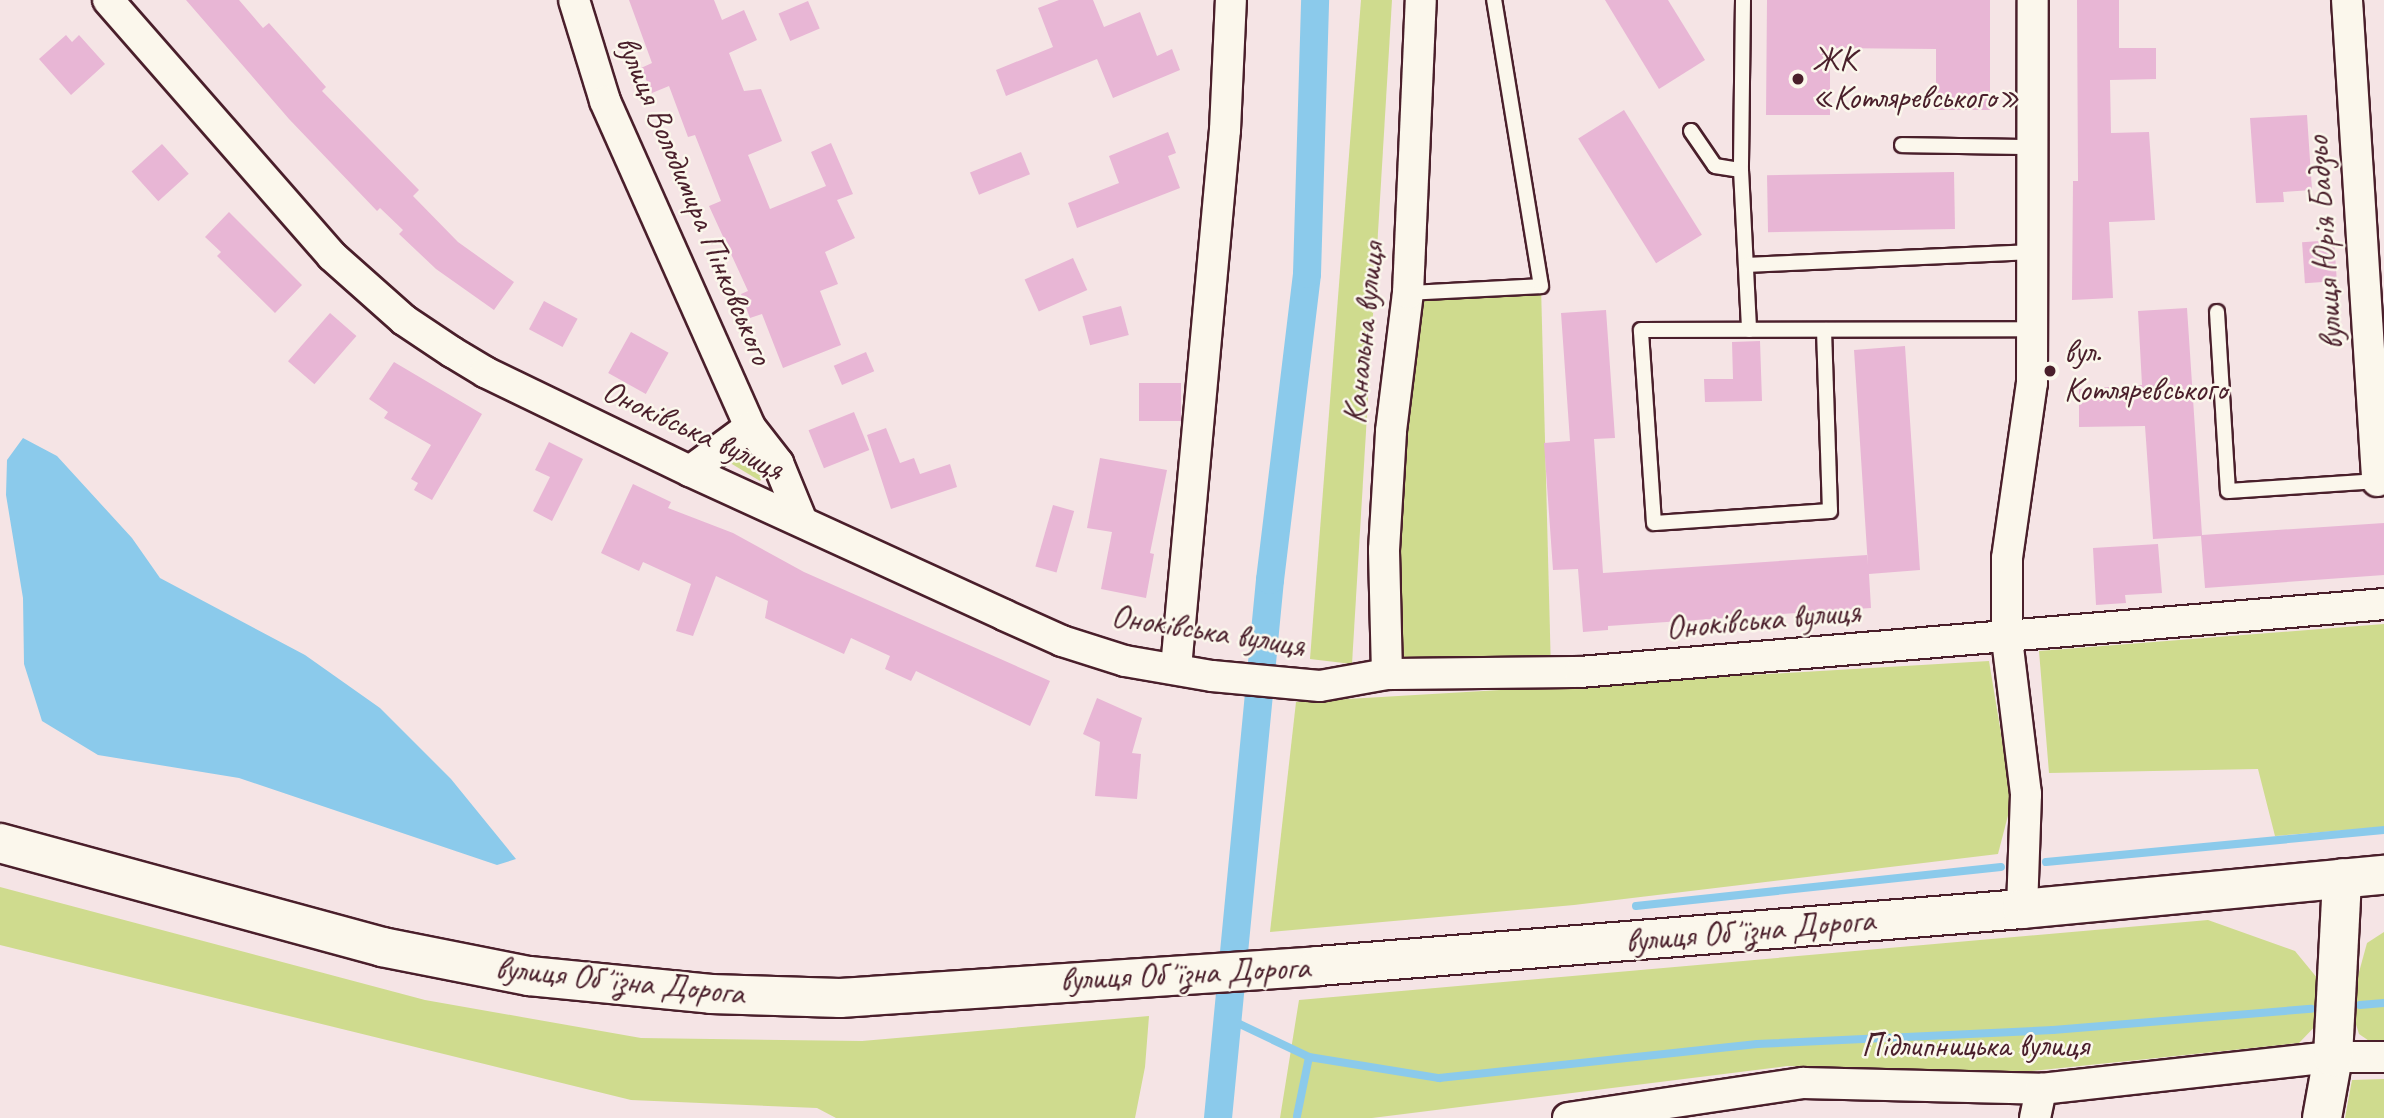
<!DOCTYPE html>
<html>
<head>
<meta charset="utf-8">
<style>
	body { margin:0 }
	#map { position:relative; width:2384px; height:1118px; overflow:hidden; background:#f5e4e5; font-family:Caveat,sans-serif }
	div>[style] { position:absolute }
	.green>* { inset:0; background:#cfdb8e }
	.water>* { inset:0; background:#8bcaeb }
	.stream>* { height:8px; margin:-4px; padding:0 4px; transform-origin:4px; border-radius:4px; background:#8bcaeb }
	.canal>* { height:28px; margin:-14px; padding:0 14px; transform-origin:14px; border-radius:14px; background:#8bcaeb }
	.building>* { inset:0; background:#e8b6d5; transform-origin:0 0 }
	.roads { filter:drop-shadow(2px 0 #4a1f2b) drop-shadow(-2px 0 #4a1f2b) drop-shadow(0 2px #4a1f2b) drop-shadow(0 -2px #4a1f2b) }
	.lane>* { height:14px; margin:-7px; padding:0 7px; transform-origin:7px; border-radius:7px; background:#fbf7ec }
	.street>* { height:30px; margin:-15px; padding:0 15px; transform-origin:15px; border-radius:15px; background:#fbf7ec }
	.secondary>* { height:38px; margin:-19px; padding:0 19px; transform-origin:19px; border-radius:19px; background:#fbf7ec }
	.highway>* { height:38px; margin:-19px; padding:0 19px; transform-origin:19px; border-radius:19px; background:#fbf7ec }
	.dots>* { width:19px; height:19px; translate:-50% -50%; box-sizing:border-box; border:4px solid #fbf7ec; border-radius:50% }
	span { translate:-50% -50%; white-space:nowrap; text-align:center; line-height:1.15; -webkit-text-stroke:5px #fbf7ec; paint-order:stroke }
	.poi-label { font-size:33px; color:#4a1f2b }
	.left { translate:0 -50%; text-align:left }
	.street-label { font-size:33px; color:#4a1f2b }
</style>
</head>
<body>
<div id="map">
	<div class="green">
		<div style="clip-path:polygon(1361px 0,1392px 0,1352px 664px,1310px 659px)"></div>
		<div style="clip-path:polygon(1541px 286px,1551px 672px,1387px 674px,1408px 293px)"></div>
		<div style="clip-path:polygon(740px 451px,756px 452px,766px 472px,760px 481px,727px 461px)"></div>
		<div style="clip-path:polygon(2384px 624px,2384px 827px,2275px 836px,2258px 769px,2049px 773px,2039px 651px)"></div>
		<div style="clip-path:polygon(1989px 661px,2012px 800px,1998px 854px,1574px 905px,1270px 932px,1296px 702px)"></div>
		<div style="clip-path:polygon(0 887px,425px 1000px,641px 1038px,862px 1041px,1149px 1016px,1145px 1067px,1135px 1118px,836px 1118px,817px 1108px,631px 1100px,0 945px)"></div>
		<div style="clip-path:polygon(2208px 920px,2295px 951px,2318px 979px,2323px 1018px,2299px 1043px,2013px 1073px,1787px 1066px,1372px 1118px,1280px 1118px,1299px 1000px)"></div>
		<div style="clip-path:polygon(2384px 932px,2384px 1047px,2378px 1047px,2359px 1034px,2350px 1005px,2367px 943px)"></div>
		<div style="clip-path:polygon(2384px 1079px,2384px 1118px,2345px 1118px,2352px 1080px)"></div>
	</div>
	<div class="water">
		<div style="clip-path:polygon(23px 438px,57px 456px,132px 538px,160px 578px,305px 655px,380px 708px,451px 779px,516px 859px,497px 865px,239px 778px,98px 755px,42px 721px,24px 664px,23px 598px,6px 495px,7px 460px)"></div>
	</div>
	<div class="stream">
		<div style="left:2046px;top:862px;width:340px;rotate:-5.4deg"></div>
		<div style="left:1636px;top:906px;width:367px;rotate:-6.1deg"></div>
		<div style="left:2360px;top:1005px;width:24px;rotate:-5deg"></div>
		<div style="left:1229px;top:1019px;width:89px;rotate:25.4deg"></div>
		<div style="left:1309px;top:1057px;width:132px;rotate:9.2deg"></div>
		<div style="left:1439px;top:1078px;width:320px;rotate:-6.1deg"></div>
		<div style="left:1757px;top:1044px;width:296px;rotate:-2.7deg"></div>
		<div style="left:2053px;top:1030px;width:259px;rotate:-4.7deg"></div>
		<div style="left:1297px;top:1116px;width:60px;rotate:-78.5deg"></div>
	</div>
	<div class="canal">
		<div style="left:1218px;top:1118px;width:541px;rotate:-84.48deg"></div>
		<div style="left:1270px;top:580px;width:308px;rotate:-83.1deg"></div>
		<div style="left:1307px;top:274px;width:274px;rotate:-88.3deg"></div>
	</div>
	<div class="building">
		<div style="clip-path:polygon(186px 0,239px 0,263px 28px,269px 23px,326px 87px,322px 91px,419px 190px,413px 196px,458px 242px,514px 282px,494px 310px,436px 269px,399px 234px,403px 230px,380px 208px,377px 211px,289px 119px)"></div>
		<div style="clip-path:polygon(629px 0,714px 0,722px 20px,744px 10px,757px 40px,729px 53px,744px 91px,761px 89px,782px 141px,748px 155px,770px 209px,826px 186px,811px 152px,831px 143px,853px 194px,837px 200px,855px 238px,825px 252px,838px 284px,820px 291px,841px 345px,783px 368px,762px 314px,750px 318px,741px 294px,748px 291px,709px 206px,721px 201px,695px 135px,688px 137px,669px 86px,652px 93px,641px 68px,652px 63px)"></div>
		<div style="clip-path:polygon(1059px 0,1093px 0,1104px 27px,1140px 12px,1157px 56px,1172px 49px,1180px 70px,1113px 98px,1097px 59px,1006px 96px,996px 70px,1053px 47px,1038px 8px)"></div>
		<div style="clip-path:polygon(1605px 0,1668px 0,1705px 60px,1659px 89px)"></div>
		<div style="clip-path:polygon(1767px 0,1990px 0,1990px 110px,1936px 110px,1936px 49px,1830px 48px,1830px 115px,1766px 115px)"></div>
		<div style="clip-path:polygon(2077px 0,2119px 0,2119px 48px,2156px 48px,2156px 79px,2110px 80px,2111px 133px,2149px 132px,2155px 220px,2109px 222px,2113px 298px,2072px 300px,2073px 181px,2078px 181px)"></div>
		<div style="left:808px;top:1px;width:30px;height:32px;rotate:67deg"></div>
		<div style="clip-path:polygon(66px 35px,72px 42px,79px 35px,105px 64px,71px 95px,39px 59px)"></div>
		<div style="left:1624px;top:110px;width:147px;height:54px;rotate:58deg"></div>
		<div style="clip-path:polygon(2307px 115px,2312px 190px,2283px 192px,2284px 202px,2256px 203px,2250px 118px)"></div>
		<div style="clip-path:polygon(1168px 132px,1176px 153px,1168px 156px,1180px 188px,1077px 228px,1068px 203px,1119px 183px,1109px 156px)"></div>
		<div style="left:162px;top:144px;width:40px;height:41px;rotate:48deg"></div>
		<div style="left:1021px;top:152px;width:24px;height:55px;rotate:68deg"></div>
		<div style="left:1954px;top:172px;width:57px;height:187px;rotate:89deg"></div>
		<div style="clip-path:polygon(229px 212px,302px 285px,275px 313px,217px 256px,221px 252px,205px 237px)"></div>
		<div style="left:2334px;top:240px;width:41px;height:32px;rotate:86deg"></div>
		<div style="left:1073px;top:258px;width:35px;height:53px;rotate:66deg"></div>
		<div style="left:544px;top:301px;width:38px;height:32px;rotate:28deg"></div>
		<div style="left:1121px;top:306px;width:30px;height:40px;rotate:75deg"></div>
		<div style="clip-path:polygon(2187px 308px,2202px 535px,2384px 523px,2384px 575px,2205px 588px,2201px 536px,2153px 539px,2145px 426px,2079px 427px,2079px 389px,2142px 385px,2138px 311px)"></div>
		<div style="clip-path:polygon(1606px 310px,1615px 438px,1594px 439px,1603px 573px,1867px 555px,1868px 566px,1854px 350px,1905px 346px,1920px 570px,1869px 574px,1871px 608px,1608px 626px,1608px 630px,1583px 632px,1578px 569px,1553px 570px,1544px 443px,1570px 441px,1561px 313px)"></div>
		<div style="left:330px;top:313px;width:35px;height:64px;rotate:41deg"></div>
		<div style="left:631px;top:332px;width:43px;height:47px;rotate:29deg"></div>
		<div style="clip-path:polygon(1760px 341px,1762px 401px,1705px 402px,1704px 379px,1733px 379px,1732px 342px)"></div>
		<div style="left:866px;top:352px;width:21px;height:35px;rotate:67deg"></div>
		<div style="clip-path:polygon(394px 362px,482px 414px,432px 500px,414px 490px,418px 483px,411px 479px,431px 445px,384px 418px,388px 412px,369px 399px)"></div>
		<div style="left:1181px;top:383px;width:38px;height:42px;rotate:90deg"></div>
		<div style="left:854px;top:412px;width:41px;height:49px;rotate:68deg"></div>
		<div style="clip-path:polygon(886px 428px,900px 463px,914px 458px,920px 474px,950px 464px,957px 487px,891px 509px,867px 435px)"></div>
		<div style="clip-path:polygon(549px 442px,583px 459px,552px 521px,533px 511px,550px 477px,535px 470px)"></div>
		<div style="clip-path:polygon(1100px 458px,1167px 470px,1150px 553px,1154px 554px,1146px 598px,1101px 589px,1112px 532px,1087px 528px)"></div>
		<div style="clip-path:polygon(633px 484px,671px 502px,668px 508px,733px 533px,804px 572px,1050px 681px,1030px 726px,916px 671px,911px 681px,885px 669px,890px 656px,851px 638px,844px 654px,765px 618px,768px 601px,716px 576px,693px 636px,676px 631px,691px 584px,643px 562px,639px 571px,601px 553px)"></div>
		<div style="left:1053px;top:505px;width:22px;height:64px;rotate:16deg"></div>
		<div style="clip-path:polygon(2158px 544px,2162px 593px,2125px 595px,2126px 603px,2096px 605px,2093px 548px)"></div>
		<div style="clip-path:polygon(1097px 698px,1142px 718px,1132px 753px,1141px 754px,1137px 799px,1095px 796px,1100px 742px,1083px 734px)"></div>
	</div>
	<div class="roads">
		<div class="lane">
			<div style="left:1743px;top:0;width:170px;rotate:90.7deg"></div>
			<div style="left:1741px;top:170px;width:160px;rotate:87.1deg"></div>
			<div style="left:1691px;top:131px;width:42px;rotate:55.6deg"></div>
			<div style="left:1715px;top:166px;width:26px;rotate:9deg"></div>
			<div style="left:1902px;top:145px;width:130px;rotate:0.9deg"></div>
			<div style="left:1747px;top:265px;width:285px;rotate:-2.6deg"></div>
			<div style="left:1408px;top:293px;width:133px;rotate:-3deg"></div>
			<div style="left:1541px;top:286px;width:290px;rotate:-99.3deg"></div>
			<div style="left:2217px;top:312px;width:179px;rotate:86.5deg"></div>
			<div style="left:2228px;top:491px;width:151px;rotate:-3.8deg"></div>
			<div style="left:1824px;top:330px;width:181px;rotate:88.1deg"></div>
			<div style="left:1830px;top:511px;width:176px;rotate:176.1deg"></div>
			<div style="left:1654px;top:523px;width:193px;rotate:-93.9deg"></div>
			<div style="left:1641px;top:330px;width:391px;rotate:-0.1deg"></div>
		</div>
		<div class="street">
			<div style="left:108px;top:0;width:340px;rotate:48.8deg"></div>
			<div style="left:332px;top:256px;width:96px;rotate:41.6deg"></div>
			<div style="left:404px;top:320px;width:58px;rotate:33.7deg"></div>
			<div style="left:452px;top:352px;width:39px;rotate:31deg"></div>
			<div style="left:485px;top:372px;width:228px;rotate:25.8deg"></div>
			<div style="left:690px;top:471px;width:345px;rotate:24.6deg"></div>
			<div style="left:1004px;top:615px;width:64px;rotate:24.1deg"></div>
			<div style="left:1062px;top:641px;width:66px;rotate:17.6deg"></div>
			<div style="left:1125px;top:661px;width:88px;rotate:9.8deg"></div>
			<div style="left:1212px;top:676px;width:108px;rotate:5.3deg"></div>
			<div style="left:1320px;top:686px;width:68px;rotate:-10.2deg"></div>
			<div style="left:1387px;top:674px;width:193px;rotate:-0.6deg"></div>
			<div style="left:1580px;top:672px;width:807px;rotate:-4.83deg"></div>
			<div style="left:574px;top:0;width:106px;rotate:72.9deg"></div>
			<div style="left:605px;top:101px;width:357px;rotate:66deg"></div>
			<div style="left:750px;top:427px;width:46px;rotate:52.1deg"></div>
			<div style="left:778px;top:463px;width:61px;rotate:67.7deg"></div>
			<div style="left:2347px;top:0;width:482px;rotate:86.4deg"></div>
			<div style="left:690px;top:471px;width:74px;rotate:-36.3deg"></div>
			<div style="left:1176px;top:668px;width:540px;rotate:-84.8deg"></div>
			<div style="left:1225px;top:130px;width:130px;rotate:-87.4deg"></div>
			<div style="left:1387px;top:674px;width:124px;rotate:-91.4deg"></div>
			<div style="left:1384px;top:550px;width:119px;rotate:-86.6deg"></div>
			<div style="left:1391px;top:431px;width:139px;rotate:-83deg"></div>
			<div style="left:1408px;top:293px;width:293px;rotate:-87.5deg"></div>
			<div style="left:2022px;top:909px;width:115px;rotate:-88deg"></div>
			<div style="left:2026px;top:794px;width:156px;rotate:-97deg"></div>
			<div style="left:2007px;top:639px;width:81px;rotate:-90deg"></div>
			<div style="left:2007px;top:558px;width:177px;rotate:-81.9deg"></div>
			<div style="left:2032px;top:383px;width:383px;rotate:-89.9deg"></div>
			<div style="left:1568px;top:1118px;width:238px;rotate:-8.5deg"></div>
			<div style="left:1803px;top:1083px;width:238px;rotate:1.4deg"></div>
			<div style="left:2041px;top:1089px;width:294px;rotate:-6.3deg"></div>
			<div style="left:2333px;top:1057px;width:51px"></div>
			<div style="left:2035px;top:1118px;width:30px;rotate:-78deg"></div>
		</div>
		<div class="secondary">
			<div style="left:2322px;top:1118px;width:62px;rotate:-79.8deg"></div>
			<div style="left:2333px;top:1057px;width:179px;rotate:-87.1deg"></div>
		</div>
		<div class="highway">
			<div style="left:0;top:843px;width:396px;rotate:15.2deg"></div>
			<div style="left:382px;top:947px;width:150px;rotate:11.2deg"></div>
			<div style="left:529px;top:976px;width:183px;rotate:5.6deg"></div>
			<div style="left:711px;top:994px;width:129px;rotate:1.8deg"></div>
			<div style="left:840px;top:998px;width:479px;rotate:-3.8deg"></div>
			<div style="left:1318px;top:966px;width:706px;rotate:-4.63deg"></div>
			<div style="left:2022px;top:909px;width:364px;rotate:-5.4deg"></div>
		</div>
	</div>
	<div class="dots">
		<div style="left:1798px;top:79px;background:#4a1f2b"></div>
		<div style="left:2050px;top:371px;background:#4a1f2b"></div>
	</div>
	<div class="poi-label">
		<span class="left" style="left:1812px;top:79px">ЖК<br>«Котляревського»</span>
		<span class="left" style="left:2064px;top:371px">вул.<br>Котляревського</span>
	</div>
	<div class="street-label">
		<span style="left:694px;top:200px;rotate:67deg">вулиця Володимира Пінковського</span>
		<span style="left:2325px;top:243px;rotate:-94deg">вулиця Юрія Бадзьо</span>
		<span style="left:1364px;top:333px;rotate:-84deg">Канальна вулиця</span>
		<span style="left:693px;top:430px;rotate:25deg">Оноківська вулиця</span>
		<span style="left:1763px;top:620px;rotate:-5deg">Оноківська вулиця</span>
		<span style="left:1208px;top:631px;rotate:9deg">Оноківська вулиця</span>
		<span style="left:1750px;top:931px;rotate:-5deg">вулиця Обʼїзна Дорога</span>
		<span style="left:1185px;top:974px;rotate:-3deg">вулиця Обʼїзна Дорога</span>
		<span style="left:620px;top:981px;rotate:6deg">вулиця Обʼїзна Дорога</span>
		<span style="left:1975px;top:1046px">Підлипницька вулиця</span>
	</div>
</div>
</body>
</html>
